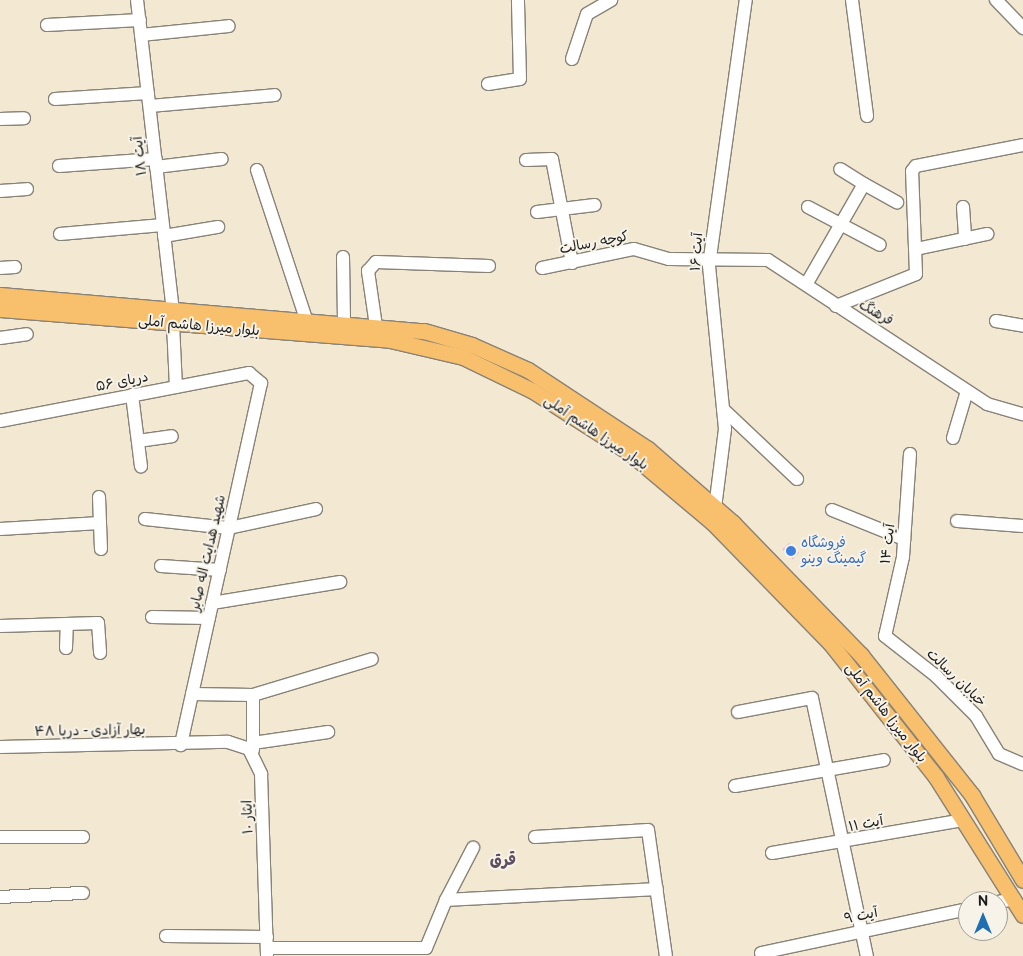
<!DOCTYPE html>
<html>
<head>
<meta charset="utf-8">
<style>
	body { margin:0 }
	#map { position:relative; width:1023px; height:956px; overflow:hidden; background:#f3e8d2; font-family:"Balsamiq Sans","Playpen Sans Arabic",sans-serif }
	div>[style] { position:absolute }
	.building>* { inset:0; background:#deabe0; transform-origin:0 0 }
	.roads { filter:drop-shadow(1px 0 #888277) drop-shadow(-1px 0 #888277) drop-shadow(0 1px #888277) drop-shadow(0 -1px #888277) }
	.minor>* { height:12px; margin:-6px; padding:0 6px; transform-origin:6px; border-radius:6px; background:#fff }
	.major>* { height:15px; margin:-7.5px; padding:0 7.5px; transform-origin:7.5px; border-radius:7.5px; background:#f8bf6c }
	.dots>* { width:14px; height:14px; translate:-50% -50%; box-sizing:border-box; border:2px solid #f7f3e8; border-radius:50% }
	span { translate:-50% -50%; white-space:nowrap; text-align:center; line-height:1.15; -webkit-text-stroke:4px #f7f3e8; paint-order:stroke }
	.street-label { font-size:14px; color:#1c1c1c }
	.shop-label { font-size:14px; color:#366cbe }
	.left { translate:0 -50%; text-align:left }
	.quarter-label { font-size:16px; color:#604e61; font-weight:700 }
	.north { position:absolute; left:958px; top:891px; width:50px; height:50px; box-sizing:border-box; background:#f7f3e8; border:1px solid #9f9d96; border-radius:50%; rotate:0deg; font-size:14px; font-weight:700; line-height:20px; text-align:center; color:#1c1c1c }
	.north::after { content:''; display:block; margin:auto; width:18px; height:22px; background:#1f6fb2; clip-path:polygon(50% 0,100% 100%,50% 72%,0 100%) }
</style>
</head>
<body>
<div id="map">
	<div class="building">
		<div style="left:789px;top:543px;width:14px;height:9px;rotate:45deg"></div>
	</div>
	<div class="roads">
		<div class="minor">
			<div style="left:137px;top:0;width:311px;rotate:83.4deg"></div>
			<div style="left:852px;top:0;width:117px;rotate:82.6deg"></div>
			<div style="left:996px;top:0;width:39px;rotate:46deg"></div>
			<div style="left:47px;top:25px;width:93px;rotate:-3.1deg"></div>
			<div style="left:141px;top:35px;width:88px;rotate:-5.8deg"></div>
			<div style="left:572px;top:59px;width:47px;rotate:-71.6deg"></div>
			<div style="left:587px;top:14px;width:28px;rotate:-30deg"></div>
			<div style="left:488px;top:84px;width:32px;rotate:-9deg"></div>
			<div style="left:520px;top:79px;width:79px;rotate:-91.5deg"></div>
			<div style="left:55px;top:99px;width:93px;rotate:-3.7deg"></div>
			<div style="left:150px;top:106px;width:125px;rotate:-5deg"></div>
			<div style="left:0;top:119px;width:24px;rotate:-2deg"></div>
			<div style="left:526px;top:160px;width:26px;rotate:-2deg"></div>
			<div style="left:552px;top:159px;width:106px;rotate:79.1deg"></div>
			<div style="left:59px;top:166px;width:97px;rotate:-4.1deg"></div>
			<div style="left:156px;top:167px;width:66px;rotate:-6.9deg"></div>
			<div style="left:257px;top:170px;width:157px;rotate:71.8deg"></div>
			<div style="left:864px;top:184px;width:38px;rotate:29deg"></div>
			<div style="left:0;top:191px;width:27px;rotate:-4deg"></div>
			<div style="left:808px;top:207px;width:81px;rotate:27.8deg"></div>
			<div style="left:963px;top:207px;width:32px;rotate:86deg"></div>
			<div style="left:537px;top:212px;width:58px;rotate:-6.9deg"></div>
			<div style="left:60px;top:234px;width:103px;rotate:-5deg"></div>
			<div style="left:164px;top:236px;width:55px;rotate:-9.5deg"></div>
			<div style="left:916px;top:249px;width:73px;rotate:-11.9deg"></div>
			<div style="left:343px;top:257px;width:65px;rotate:89.1deg"></div>
			<div style="left:0;top:268px;width:15px;rotate:-4deg"></div>
			<div style="left:542px;top:268px;width:94px;rotate:-11.7deg"></div>
			<div style="left:634px;top:249px;width:36px;rotate:16deg"></div>
			<div style="left:669px;top:259px;width:99px;rotate:0.6deg"></div>
			<div style="left:768px;top:260px;width:262px;rotate:33.3deg"></div>
			<div style="left:987px;top:404px;width:37px;rotate:16deg"></div>
			<div style="left:807px;top:283px;width:114px;rotate:-60.1deg"></div>
			<div style="left:864px;top:184px;width:28px;rotate:-148deg"></div>
			<div style="left:836px;top:306px;width:86px;rotate:-21.8deg"></div>
			<div style="left:916px;top:274px;width:103px;rotate:-92.2deg"></div>
			<div style="left:912px;top:171px;width:6px;rotate:-51deg"></div>
			<div style="left:916px;top:166px;width:109px;rotate:-11.1deg"></div>
			<div style="left:996px;top:321px;width:27px;rotate:10deg"></div>
			<div style="left:173px;top:324px;width:63px;rotate:87.3deg"></div>
			<div style="left:376px;top:326px;width:56px;rotate:-98.3deg"></div>
			<div style="left:368px;top:271px;width:12px;rotate:-48deg"></div>
			<div style="left:376px;top:262px;width:113px;rotate:2deg"></div>
			<div style="left:0;top:338px;width:27px;rotate:-8deg"></div>
			<div style="left:132px;top:395px;width:72px;rotate:82.8deg"></div>
			<div style="left:723px;top:409px;width:102px;rotate:43.4deg"></div>
			<div style="left:0;top:421px;width:254px;rotate:-10.9deg"></div>
			<div style="left:249px;top:373px;width:16px;rotate:40deg"></div>
			<div style="left:261px;top:383px;width:371px;rotate:102.5deg"></div>
			<div style="left:953px;top:438px;width:49px;rotate:-73.4deg"></div>
			<div style="left:138px;top:441px;width:34px;rotate:-8deg"></div>
			<div style="left:910px;top:454px;width:103px;rotate:93.9deg"></div>
			<div style="left:903px;top:557px;width:81px;rotate:102.8deg"></div>
			<div style="left:885px;top:636px;width:65px;rotate:38.1deg"></div>
			<div style="left:936px;top:676px;width:57px;rotate:45deg"></div>
			<div style="left:976px;top:716px;width:44px;rotate:58.8deg"></div>
			<div style="left:999px;top:754px;width:26px;rotate:23deg"></div>
			<div style="left:99px;top:497px;width:52px;rotate:87.8deg"></div>
			<div style="left:715px;top:508px;width:80px;rotate:-82.8deg"></div>
			<div style="left:725px;top:429px;width:165px;rotate:-95.6deg"></div>
			<div style="left:709px;top:265px;width:268px;rotate:-82.1deg"></div>
			<div style="left:832px;top:510px;width:78px;rotate:21.9deg"></div>
			<div style="left:145px;top:519px;width:84px;rotate:6.1deg"></div>
			<div style="left:229px;top:528px;width:89px;rotate:-12.3deg"></div>
			<div style="left:957px;top:521px;width:66px;rotate:4.3deg"></div>
			<div style="left:0;top:529px;width:100px;rotate:-3.4deg"></div>
			<div style="left:161px;top:566px;width:59px;rotate:3.9deg"></div>
			<div style="left:212px;top:603px;width:130px;rotate:-9.3deg"></div>
			<div style="left:152px;top:617px;width:57px;rotate:1deg"></div>
			<div style="left:0;top:626px;width:98px;rotate:-1.8deg"></div>
			<div style="left:98px;top:623px;width:30px;rotate:86deg"></div>
			<div style="left:66px;top:648px;width:24px;rotate:-88deg"></div>
			<div style="left:192px;top:694px;width:61px;rotate:0.9deg"></div>
			<div style="left:253px;top:695px;width:124px;rotate:-16.8deg"></div>
			<div style="left:738px;top:712px;width:75px;rotate:-10.7deg"></div>
			<div style="left:812px;top:698px;width:264px;rotate:78deg"></div>
			<div style="left:253px;top:743px;width:76px;rotate:-8.3deg"></div>
			<div style="left:0;top:747px;width:228px;rotate:-1.3deg"></div>
			<div style="left:228px;top:742px;width:22px;rotate:18deg"></div>
			<div style="left:249px;top:749px;width:28px;rotate:64deg"></div>
			<div style="left:261px;top:774px;width:182px;rotate:88.1deg"></div>
			<div style="left:253px;top:750px;width:55px;rotate:-90deg"></div>
			<div style="left:735px;top:786px;width:151px;rotate:-9.9deg"></div>
			<div style="left:0;top:837px;width:83px"></div>
			<div style="left:535px;top:837px;width:113px;rotate:-3.5deg"></div>
			<div style="left:648px;top:830px;width:127px;rotate:81.9deg"></div>
			<div style="left:772px;top:853px;width:195px;rotate:-9.8deg"></div>
			<div style="left:0;top:897px;width:83px;rotate:-2.8deg"></div>
			<div style="left:446px;top:900px;width:59px;rotate:-62.6deg"></div>
			<div style="left:998px;top:902px;width:17px;rotate:-10deg"></div>
			<div style="left:166px;top:936px;width:101px;rotate:0.6deg"></div>
			<div style="left:267px;top:948px;width:159px"></div>
			<div style="left:426px;top:948px;width:52px;rotate:-67.4deg"></div>
			<div style="left:446px;top:900px;width:211px;rotate:-3deg"></div>
			<div style="left:761px;top:953px;width:212px;rotate:-12deg"></div>
		</div>
		<div class="major">
			<div style="left:0;top:295px;width:426px;rotate:4.9deg"></div>
			<div style="left:424px;top:331px;width:50px;rotate:16.3deg"></div>
			<div style="left:472px;top:345px;width:61px;rotate:24.1deg"></div>
			<div style="left:528px;top:370px;width:144px;rotate:33.4deg"></div>
			<div style="left:648px;top:449px;width:113px;rotate:41deg"></div>
			<div style="left:733px;top:523px;width:184px;rotate:45.9deg"></div>
			<div style="left:861px;top:655px;width:179px;rotate:51.6deg"></div>
			<div style="left:972px;top:795px;width:99px;rotate:59deg"></div>
			<div style="left:0;top:309px;width:391px;rotate:4.5deg"></div>
			<div style="left:390px;top:340px;width:75px;rotate:13.1deg"></div>
			<div style="left:463px;top:357px;width:78px;rotate:25.9deg"></div>
			<div style="left:533px;top:391px;width:115px;rotate:32.6deg"></div>
			<div style="left:630px;top:453px;width:107px;rotate:40.1deg"></div>
			<div style="left:712px;top:522px;width:170px;rotate:45.7deg"></div>
			<div style="left:831px;top:644px;width:169px;rotate:51.7deg"></div>
			<div style="left:936px;top:777px;width:163px;rotate:57.8deg"></div>
		</div>
	</div>
	<div class="dots">
		<div style="left:791px;top:551px;background:#3f7fe0"></div>
	</div>
	<div class="street-label">
		<span style="left:140px;top:156px;rotate:-97deg">آیت ۱۸</span>
		<span style="left:594px;top:243px;rotate:-11deg">کوچه رسالت</span>
		<span style="left:697px;top:252px;rotate:-86deg">آیت ۱۶</span>
		<span style="left:876px;top:313px;rotate:30deg">فرهنگ</span>
		<span style="left:199px;top:326px;rotate:5deg">بلوار میرزا هاشم آملی</span>
		<span style="left:122px;top:382px;rotate:-11deg">دریای ۵۶</span>
		<span style="left:596px;top:433px;rotate:34deg">بلوار میرزا هاشم آملی</span>
		<span style="left:888px;top:544px;rotate:-83deg">آيت ۱۴</span>
		<span style="left:208px;top:553px;rotate:-77deg">شهید هدایت اله صابر</span>
		<span style="left:956px;top:678px;rotate:44deg">خیابان رسالت</span>
		<span style="left:886px;top:713px;rotate:52deg">بلوار میرزا هاشم آملی</span>
		<span style="left:90px;top:731px;rotate:-1deg">بهار آزادی - دریا ۴۸</span>
		<span style="left:248px;top:817px;rotate:-92deg">ایثار ۱۰</span>
		<span style="left:866px;top:824px;rotate:-11deg">آیت ۱۱</span>
		<span style="left:861px;top:916px;rotate:-12deg">آیت ۹</span>
	</div>
	<div class="shop-label">
		<span class="left" style="left:801px;top:551px">فروشگاه<br>گیمینگ وینو</span>
	</div>
	<div class="quarter-label">
		<span style="left:503px;top:861px">قرق</span>
	</div>
	<div class="north">N</div>
</div>
</body>
</html>
